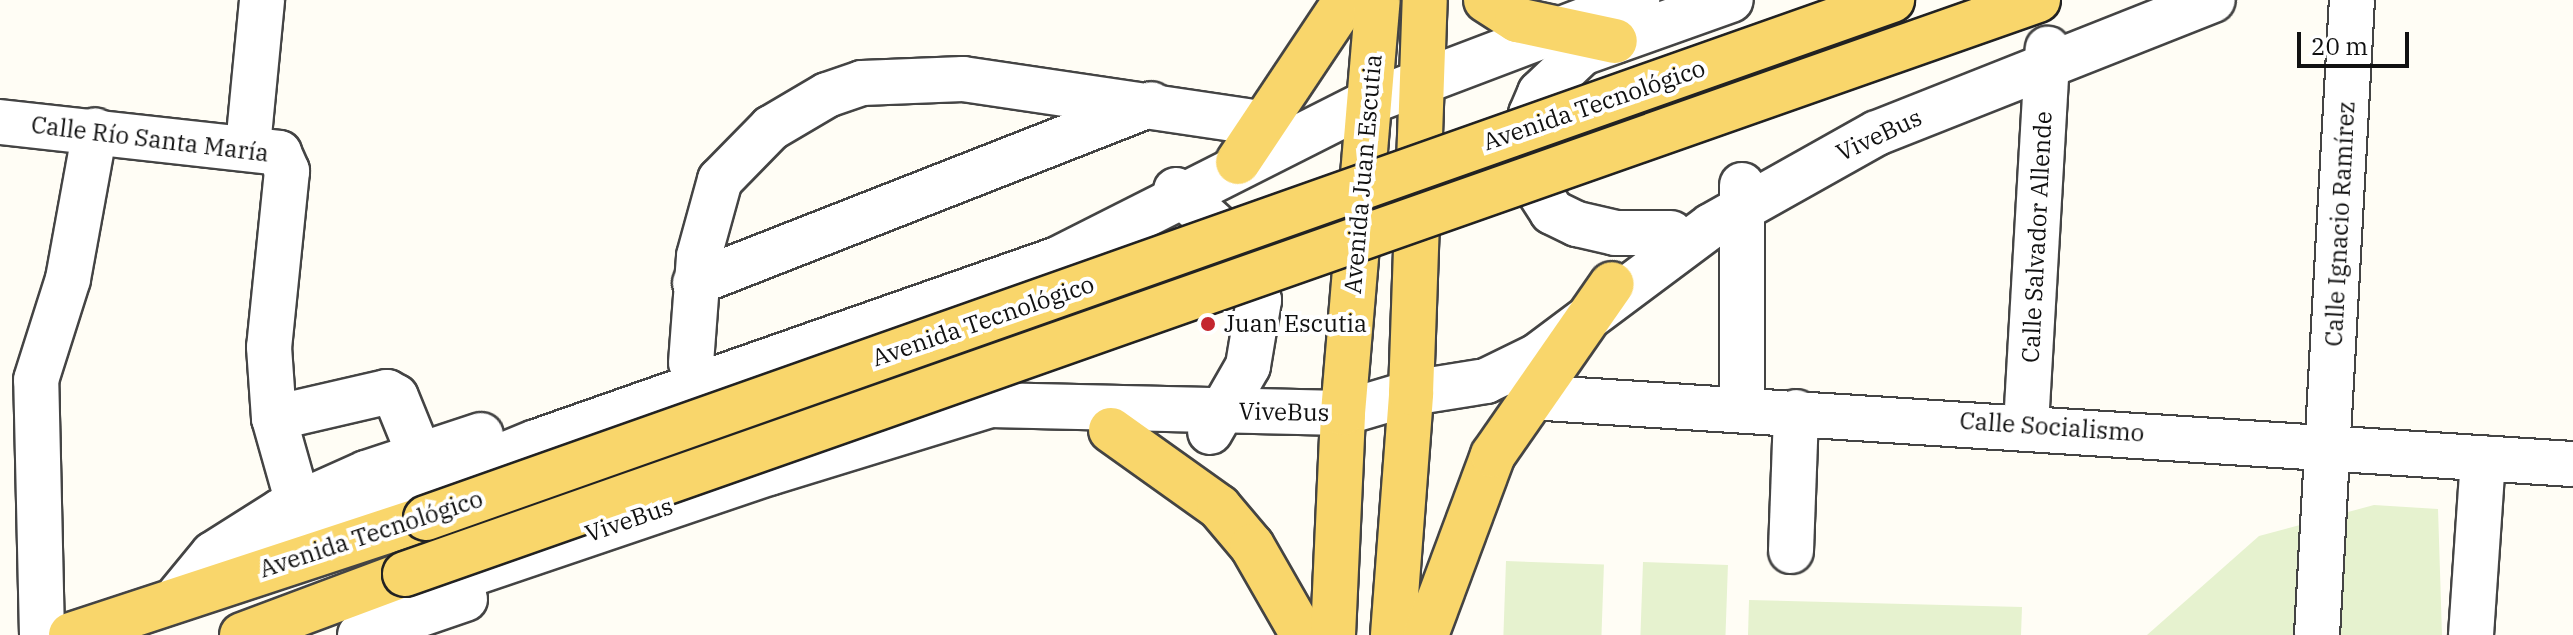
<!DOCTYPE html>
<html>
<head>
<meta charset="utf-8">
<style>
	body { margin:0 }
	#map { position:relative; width:2573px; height:635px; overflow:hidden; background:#fffdf5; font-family:"IBM Plex Serif",serif }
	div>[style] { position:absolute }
	.pitch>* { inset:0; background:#e6f2cf; transform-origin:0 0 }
	.roads { filter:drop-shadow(2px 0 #444) drop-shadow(-2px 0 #444) drop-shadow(0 2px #444) drop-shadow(0 -2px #444) }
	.minor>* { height:44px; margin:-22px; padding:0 22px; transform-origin:22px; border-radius:22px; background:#fff }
	.major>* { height:44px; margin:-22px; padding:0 22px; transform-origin:22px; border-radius:22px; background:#f9d66b }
	.bridges { filter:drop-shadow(2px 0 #222) drop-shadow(-2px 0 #222) drop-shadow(0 2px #222) drop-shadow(0 -2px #222) }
	.major-bridge>* { height:44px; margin:-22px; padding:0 22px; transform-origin:22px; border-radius:22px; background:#f9d66b }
	.dots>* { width:22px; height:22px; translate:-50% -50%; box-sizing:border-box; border:4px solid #fff; border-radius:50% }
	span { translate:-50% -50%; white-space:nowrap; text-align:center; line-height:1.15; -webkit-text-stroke:8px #fff; paint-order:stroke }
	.street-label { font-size:24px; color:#111 }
	.poi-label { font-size:24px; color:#111 }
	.left { translate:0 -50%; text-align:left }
	.scale { position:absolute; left:2297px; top:32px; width:112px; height:36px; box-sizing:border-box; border:4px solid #111; border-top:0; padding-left:10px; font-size:24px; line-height:28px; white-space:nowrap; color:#111; -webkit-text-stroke:6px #fff; paint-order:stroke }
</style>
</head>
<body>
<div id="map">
	<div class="pitch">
		<div style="clip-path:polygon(2374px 505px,2438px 509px,2442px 635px,2147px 635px,2259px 536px)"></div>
		<div style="left:1506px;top:561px;width:98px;height:74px;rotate:2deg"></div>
		<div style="left:1643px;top:562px;width:85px;height:73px;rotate:2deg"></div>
		<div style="clip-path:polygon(1749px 600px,2022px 607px,2021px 635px,1748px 635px)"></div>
	</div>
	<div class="roads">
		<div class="minor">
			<div style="left:1582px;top:53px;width:58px;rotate:136.4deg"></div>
			<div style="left:1540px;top:93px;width:23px;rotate:113deg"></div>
			<div style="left:1531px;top:114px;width:20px;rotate:99deg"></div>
			<div style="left:1528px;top:134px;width:54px;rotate:81.4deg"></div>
			<div style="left:1536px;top:187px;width:30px;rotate:57deg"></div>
			<div style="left:1552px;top:212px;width:28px;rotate:26deg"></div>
			<div style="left:1577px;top:224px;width:39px;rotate:13deg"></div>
			<div style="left:1615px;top:233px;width:56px"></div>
			<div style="left:1579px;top:54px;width:161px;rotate:-19.6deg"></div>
			<div style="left:0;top:122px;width:281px;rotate:6.3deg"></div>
			<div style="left:279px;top:153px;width:20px;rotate:66deg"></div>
			<div style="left:287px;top:171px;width:177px;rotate:95.8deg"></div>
			<div style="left:269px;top:347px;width:71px;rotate:86deg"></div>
			<div style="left:274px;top:418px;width:88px;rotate:74.2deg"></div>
			<div style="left:248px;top:146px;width:147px;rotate:-84.5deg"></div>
			<div style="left:1176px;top:190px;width:79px;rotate:41.9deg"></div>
			<div style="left:1235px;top:243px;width:62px;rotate:67.2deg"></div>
			<div style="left:1259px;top:300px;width:67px;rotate:99.5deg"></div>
			<div style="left:1248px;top:366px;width:76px;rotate:119.9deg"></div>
			<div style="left:695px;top:283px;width:490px;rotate:-21.4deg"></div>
			<div style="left:691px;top:363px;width:107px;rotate:-85.7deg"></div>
			<div style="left:699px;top:256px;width:79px;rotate:-74.6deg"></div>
			<div style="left:720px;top:180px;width:73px;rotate:-45.6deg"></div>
			<div style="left:771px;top:128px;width:65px;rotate:-30.5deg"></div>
			<div style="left:827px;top:95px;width:37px;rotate:-19deg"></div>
			<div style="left:862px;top:83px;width:101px;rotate:-2.3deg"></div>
			<div style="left:963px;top:79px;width:301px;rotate:8.4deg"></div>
			<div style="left:1530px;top:397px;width:1045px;rotate:3.68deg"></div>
			<div style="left:1742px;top:409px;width:224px;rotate:-90deg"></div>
			<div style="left:274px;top:418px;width:116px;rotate:-13deg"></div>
			<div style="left:387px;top:392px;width:10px;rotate:29deg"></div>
			<div style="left:396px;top:397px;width:64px;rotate:67.9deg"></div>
			<div style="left:2026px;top:425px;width:377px;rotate:-86.7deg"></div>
			<div style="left:276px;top:549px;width:281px;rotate:-22.4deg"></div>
			<div style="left:536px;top:442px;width:553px;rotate:-19.32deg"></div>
			<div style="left:1058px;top:259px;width:348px;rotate:-26.8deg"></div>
			<div style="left:1369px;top:102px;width:287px;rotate:-20.8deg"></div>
			<div style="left:1791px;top:551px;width:139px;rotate:-87.9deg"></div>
			<div style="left:420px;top:591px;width:368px;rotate:-18.7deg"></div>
			<div style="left:769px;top:473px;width:231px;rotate:-17.1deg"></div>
			<div style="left:990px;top:405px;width:353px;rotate:1.3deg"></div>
			<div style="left:1343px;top:413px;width:71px;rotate:-16.4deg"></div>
			<div style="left:1411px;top:393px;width:76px;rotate:-9.1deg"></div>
			<div style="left:1486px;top:381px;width:57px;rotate:-26.1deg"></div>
			<div style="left:1537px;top:356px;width:217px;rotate:-36.8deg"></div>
			<div style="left:1711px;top:226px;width:190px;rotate:-29.3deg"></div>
			<div style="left:1877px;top:133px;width:361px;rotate:-21.6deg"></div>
			<div style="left:176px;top:599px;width:58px;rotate:-50.6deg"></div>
			<div style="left:213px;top:554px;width:80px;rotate:-32.3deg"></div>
			<div style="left:281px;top:511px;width:93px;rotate:-24.1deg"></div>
			<div style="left:366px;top:473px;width:121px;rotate:-18.3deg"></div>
			<div style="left:42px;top:635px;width:255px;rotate:-91.3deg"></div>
			<div style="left:36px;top:380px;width:106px;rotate:-72.4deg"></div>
			<div style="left:68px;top:279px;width:151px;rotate:-79.7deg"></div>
			<div style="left:360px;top:635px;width:111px;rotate:-18.9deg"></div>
			<div style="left:2317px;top:635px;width:636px;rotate:-86.85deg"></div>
			<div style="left:2471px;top:635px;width:177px;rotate:-86.1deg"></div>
		</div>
		<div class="major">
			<div style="left:1486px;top:0;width:37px;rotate:33deg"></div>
			<div style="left:1517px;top:20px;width:100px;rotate:12.1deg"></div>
			<div style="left:1238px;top:162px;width:195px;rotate:-56.3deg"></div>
			<div style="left:1111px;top:430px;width:133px;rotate:35.5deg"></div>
			<div style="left:1219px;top:507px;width:51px;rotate:49.8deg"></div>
			<div style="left:1252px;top:546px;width:103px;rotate:60.2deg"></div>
			<div style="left:71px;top:635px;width:374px;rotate:-18.2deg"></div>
			<div style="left:242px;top:635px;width:174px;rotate:-20.5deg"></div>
			<div style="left:1333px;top:635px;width:222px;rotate:-87.4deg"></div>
			<div style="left:1343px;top:413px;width:414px;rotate:-85.2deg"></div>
			<div style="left:1393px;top:635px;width:243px;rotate:-85.7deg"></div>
			<div style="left:1411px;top:393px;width:393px;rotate:-88deg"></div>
			<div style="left:1426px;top:635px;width:192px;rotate:-69.6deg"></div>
			<div style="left:1493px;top:455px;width:208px;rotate:-55.2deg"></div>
		</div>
	</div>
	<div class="bridges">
		<div class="major-bridge">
			<div style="left:426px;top:518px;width:1555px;rotate:-19.46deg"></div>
			<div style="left:405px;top:574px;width:1731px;rotate:-19.37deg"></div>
		</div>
	</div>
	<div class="dots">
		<div style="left:1208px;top:324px;background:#c4262e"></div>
	</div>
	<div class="street-label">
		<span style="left:1594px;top:105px;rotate:-19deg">Avenida Tecnológico</span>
		<span style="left:1879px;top:135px;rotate:-25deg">ViveBus</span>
		<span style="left:150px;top:139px;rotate:7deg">Calle Río Santa María</span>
		<span style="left:1363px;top:174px;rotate:-85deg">Avenida Juan Escutia</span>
		<span style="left:2340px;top:224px;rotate:-87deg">Calle Ignacio Ramírez</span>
		<span style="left:2037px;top:237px;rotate:-87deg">Calle Salvador Allende</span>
		<span style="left:983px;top:321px;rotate:-19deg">Avenida Tecnológico</span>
		<span style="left:1284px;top:412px;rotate:1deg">ViveBus</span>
		<span style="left:2052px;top:427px;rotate:4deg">Calle Socialismo</span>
		<span style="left:629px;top:520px;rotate:-19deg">ViveBus</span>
		<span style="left:371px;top:534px;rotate:-18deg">Avenida Tecnológico</span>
	</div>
	<div class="poi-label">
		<span class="left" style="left:1224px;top:324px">Juan Escutia</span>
	</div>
	<div class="scale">20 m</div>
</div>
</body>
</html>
